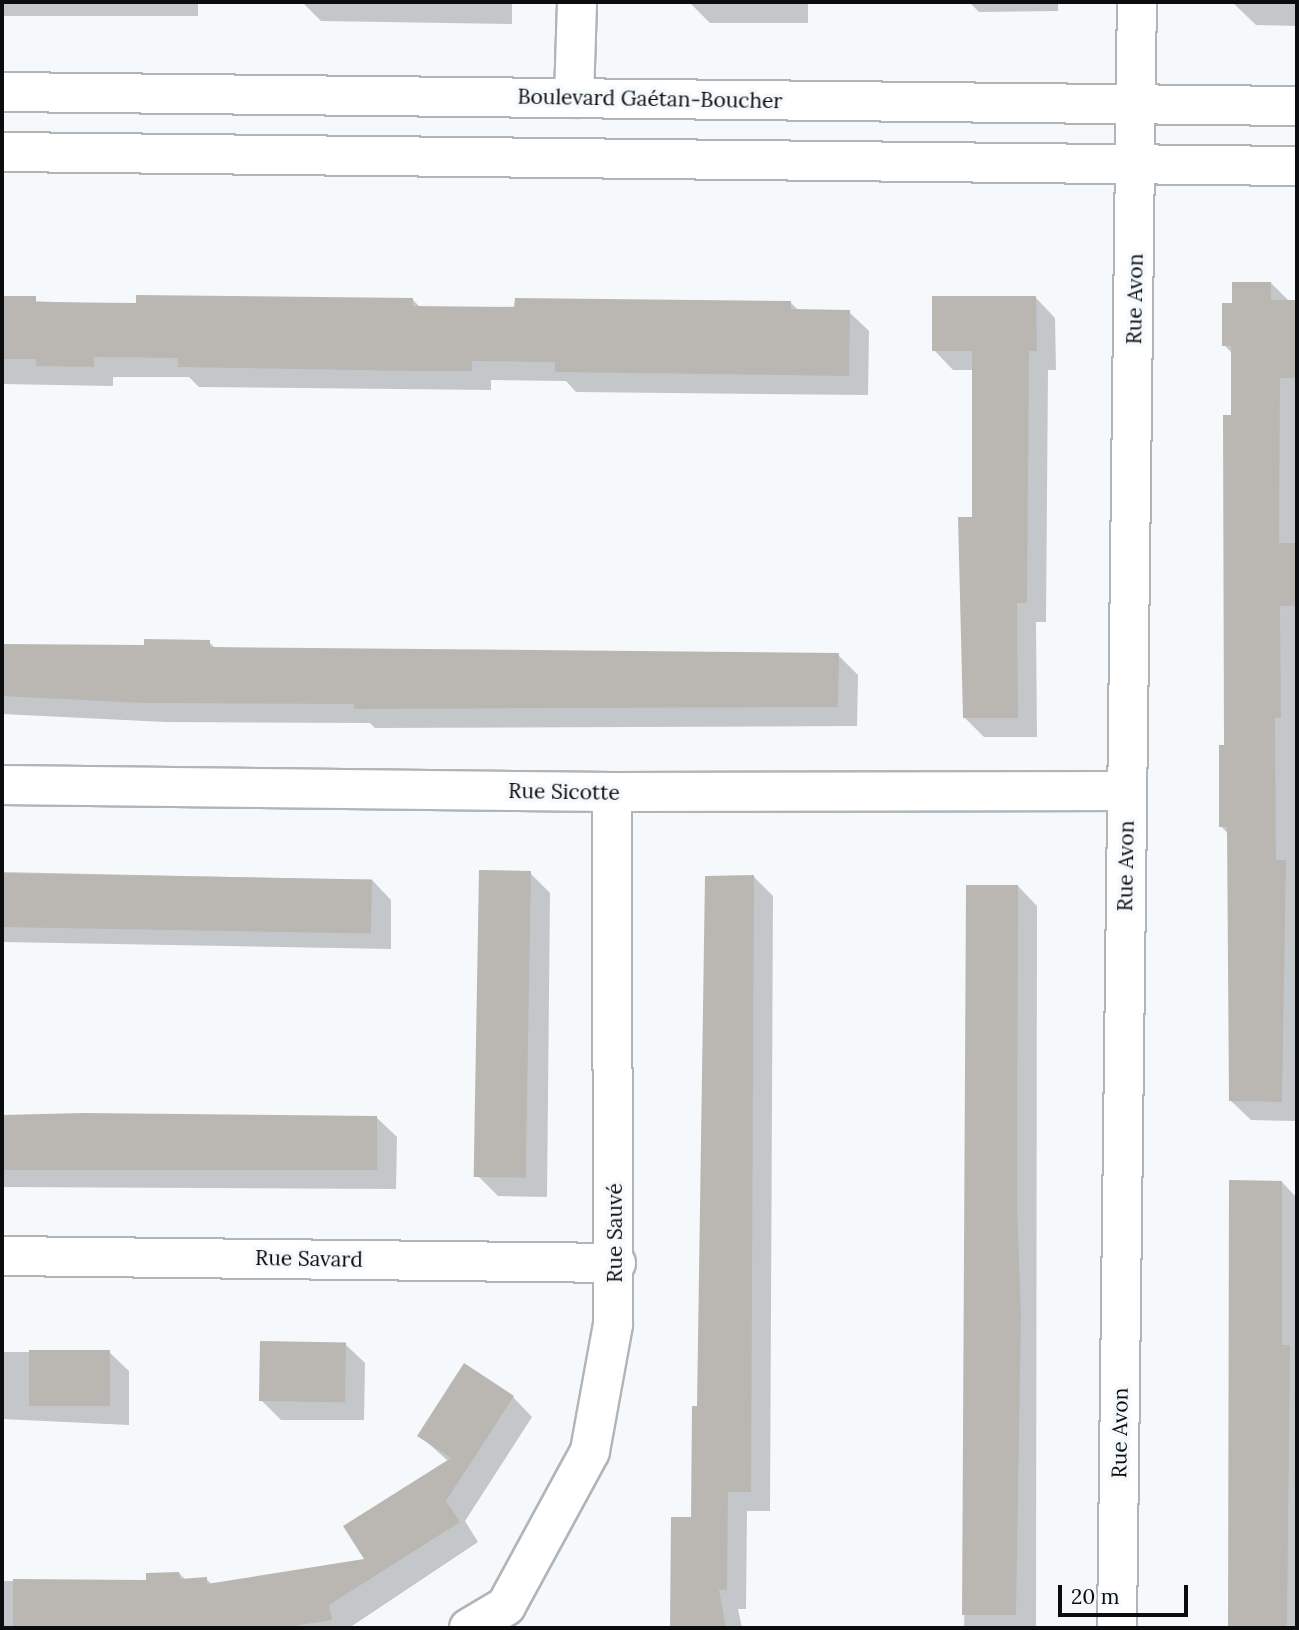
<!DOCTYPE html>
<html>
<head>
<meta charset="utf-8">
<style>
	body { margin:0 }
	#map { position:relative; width:1299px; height:1630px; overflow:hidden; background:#f5f9fc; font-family:Lora,serif }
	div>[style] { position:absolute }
	.shadow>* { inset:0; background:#0003; transform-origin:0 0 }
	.building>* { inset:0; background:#bab7b3; transform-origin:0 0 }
	.roads { filter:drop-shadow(2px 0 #b1b5b8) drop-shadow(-2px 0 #b1b5b8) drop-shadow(0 2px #b1b5b8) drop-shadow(0 -2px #b1b5b8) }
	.minor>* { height:38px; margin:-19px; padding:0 19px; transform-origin:19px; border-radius:19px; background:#fff }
	.secondary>* { height:38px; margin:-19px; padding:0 19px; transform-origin:19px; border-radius:19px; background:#fff }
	span { translate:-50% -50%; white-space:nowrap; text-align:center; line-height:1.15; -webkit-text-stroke:7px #f5f9fc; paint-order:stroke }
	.street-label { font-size:21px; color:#0a0c0d }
	.frame { position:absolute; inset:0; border:4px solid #0a0c0d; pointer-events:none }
	.scale { position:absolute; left:1058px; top:1585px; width:130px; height:32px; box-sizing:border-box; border:4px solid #0a0c0d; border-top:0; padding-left:9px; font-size:21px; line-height:24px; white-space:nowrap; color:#0a0c0d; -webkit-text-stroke:5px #f5f9fc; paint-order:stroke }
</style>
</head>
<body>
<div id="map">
	<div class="shadow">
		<div style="left:2px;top:2px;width:196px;height:14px"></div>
		<div style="clip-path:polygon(302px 2px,512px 2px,512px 24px,321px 21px)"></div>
		<div style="clip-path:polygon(689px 2px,808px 2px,808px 23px,710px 23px)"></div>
		<div style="clip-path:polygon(969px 2px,1058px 2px,1058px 11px,979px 12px)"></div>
		<div style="clip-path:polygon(1232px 2px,1297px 2px,1297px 26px,1256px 25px)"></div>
		<div style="clip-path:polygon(1271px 283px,1290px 302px,1297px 302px,1297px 1121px,1251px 1120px,1231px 1101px,1228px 834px,1221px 826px,1226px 746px,1225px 416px,1233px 416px,1233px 354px,1224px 345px,1234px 305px)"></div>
		<div style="clip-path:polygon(1036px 298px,1055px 318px,1056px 370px,1048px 370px,1046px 622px,1036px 622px,1037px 737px,984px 737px,964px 717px,974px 518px,974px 370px,953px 370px,934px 350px)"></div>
		<div style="clip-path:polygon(412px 299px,421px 308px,791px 303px,799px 311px,849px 312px,869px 331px,868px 395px,576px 392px,566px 381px,491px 380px,491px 390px,199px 387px,189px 377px,113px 377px,113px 386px,2px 384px,2px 300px,137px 305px)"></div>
		<div style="clip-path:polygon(209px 642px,216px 649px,838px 655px,858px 675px,857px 726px,375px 728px,370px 723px,165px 722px,2px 714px,2px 645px,146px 647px)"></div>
		<div style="clip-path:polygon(2px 872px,372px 880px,391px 900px,391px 949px,2px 942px)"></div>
		<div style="clip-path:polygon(530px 873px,550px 893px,547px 1197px,498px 1196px,479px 1177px)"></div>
		<div style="clip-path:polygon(754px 877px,773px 896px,770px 1511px,747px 1511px,746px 1609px,738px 1609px,742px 1628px,672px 1628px,673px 1519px,692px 1519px,699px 1408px)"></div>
		<div style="clip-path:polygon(1018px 886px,1037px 906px,1036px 1628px,964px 1628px,967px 1534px)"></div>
		<div style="clip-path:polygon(2px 1116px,377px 1118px,397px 1137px,396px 1189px,2px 1187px)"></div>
		<div style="clip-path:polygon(1231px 1182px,1282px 1182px,1297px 1198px,1297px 1628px,1230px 1628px)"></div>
		<div style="clip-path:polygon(345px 1344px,365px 1363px,364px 1420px,281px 1420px,261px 1400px)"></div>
		<div style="clip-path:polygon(2px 1352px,109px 1352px,129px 1371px,129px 1425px,2px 1419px)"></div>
		<div style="clip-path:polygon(513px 1397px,532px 1417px,465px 1521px,478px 1542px,349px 1628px,2px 1628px,2px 1581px,148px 1582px,179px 1573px,186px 1580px,206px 1579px,213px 1585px,366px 1560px,448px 1461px,419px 1435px)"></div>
	</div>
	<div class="building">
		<div style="clip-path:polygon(1232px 282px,1271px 282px,1271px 300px,1297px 300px,1297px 378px,1280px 378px,1279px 543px,1297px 543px,1297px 606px,1280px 606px,1281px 718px,1275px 718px,1276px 860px,1286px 860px,1282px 1102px,1229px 1101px,1227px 827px,1219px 827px,1219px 745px,1224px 745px,1223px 415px,1231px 415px,1231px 346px,1222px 346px,1222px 303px,1232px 303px)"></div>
		<div style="clip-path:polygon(136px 295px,413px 298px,413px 306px,514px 307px,515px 298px,791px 301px,791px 309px,850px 310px,849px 376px,555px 372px,555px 362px,472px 361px,472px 371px,413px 371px,178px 367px,178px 358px,94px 357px,94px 367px,36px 366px,36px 359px,2px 359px,2px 296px,36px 296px,36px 302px,136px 303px)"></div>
		<div style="clip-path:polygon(932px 296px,1036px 296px,1037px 351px,1029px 351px,1027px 603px,1017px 603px,1018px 718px,963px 718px,958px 517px,972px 517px,972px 351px,932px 351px)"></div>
		<div style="clip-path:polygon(144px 639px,210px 640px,210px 647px,839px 653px,838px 707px,354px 709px,354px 704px,144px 703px,2px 696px,2px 644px,144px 645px)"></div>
		<div style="left:479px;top:870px;width:52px;height:307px;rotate:1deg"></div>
		<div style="left:2px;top:873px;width:370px;height:54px;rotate:1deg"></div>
		<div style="clip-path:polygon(754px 875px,751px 1492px,728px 1492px,727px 1590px,719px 1590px,726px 1628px,670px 1628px,671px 1517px,691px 1517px,692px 1406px,697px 1406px,705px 876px)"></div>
		<div style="clip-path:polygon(966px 885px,1018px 885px,1017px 1205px,1021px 1314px,1016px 1615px,962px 1615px)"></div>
		<div style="clip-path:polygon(83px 1113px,377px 1116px,377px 1170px,2px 1170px,2px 1115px)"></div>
		<div style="clip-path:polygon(1229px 1180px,1282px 1181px,1282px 1345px,1290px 1345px,1287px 1628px,1228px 1628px)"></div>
		<div style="left:260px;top:1341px;width:86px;height:60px;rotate:1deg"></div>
		<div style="left:29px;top:1350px;width:81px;height:56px"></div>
		<div style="clip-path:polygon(464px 1363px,514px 1396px,446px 1501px,460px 1522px,329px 1605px,332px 1620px,281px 1628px,13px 1628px,13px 1579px,146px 1580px,146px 1573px,179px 1572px,180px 1579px,207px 1577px,207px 1584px,364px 1559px,343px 1526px,451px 1458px,417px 1436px)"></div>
	</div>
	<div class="roads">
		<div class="minor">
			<div style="left:574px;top:98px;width:96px;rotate:-88.2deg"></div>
			<div style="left:2px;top:785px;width:610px;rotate:0.66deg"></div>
			<div style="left:612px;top:792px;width:515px;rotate:-0.11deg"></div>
			<div style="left:2px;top:1256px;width:614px;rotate:0.65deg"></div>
			<div style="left:469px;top:1628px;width:43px;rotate:-30.7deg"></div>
			<div style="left:506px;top:1606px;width:176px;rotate:-61.5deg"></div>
			<div style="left:590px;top:1451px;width:128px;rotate:-79.7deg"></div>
			<div style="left:613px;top:1325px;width:533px;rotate:-90.11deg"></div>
			<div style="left:1117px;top:1628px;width:1626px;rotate:-89.3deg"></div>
		</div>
		<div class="secondary">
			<div style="left:2px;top:92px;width:1295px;rotate:0.62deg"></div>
			<div style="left:2px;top:152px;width:1295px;rotate:0.62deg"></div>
		</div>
	</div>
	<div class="street-label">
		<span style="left:650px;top:99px;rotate:1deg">Boulevard Gaétan-Boucher</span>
		<span style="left:1135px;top:299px;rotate:-89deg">Rue Avon</span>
		<span style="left:564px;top:792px;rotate:1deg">Rue Sicotte</span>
		<span style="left:1126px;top:866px;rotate:-89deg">Rue Avon</span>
		<span style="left:615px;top:1233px;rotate:-90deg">Rue Sauvé</span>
		<span style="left:309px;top:1259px;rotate:1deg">Rue Savard</span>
		<span style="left:1120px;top:1433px;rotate:-89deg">Rue Avon</span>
	</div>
	<div class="frame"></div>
	<div class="scale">20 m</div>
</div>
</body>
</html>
